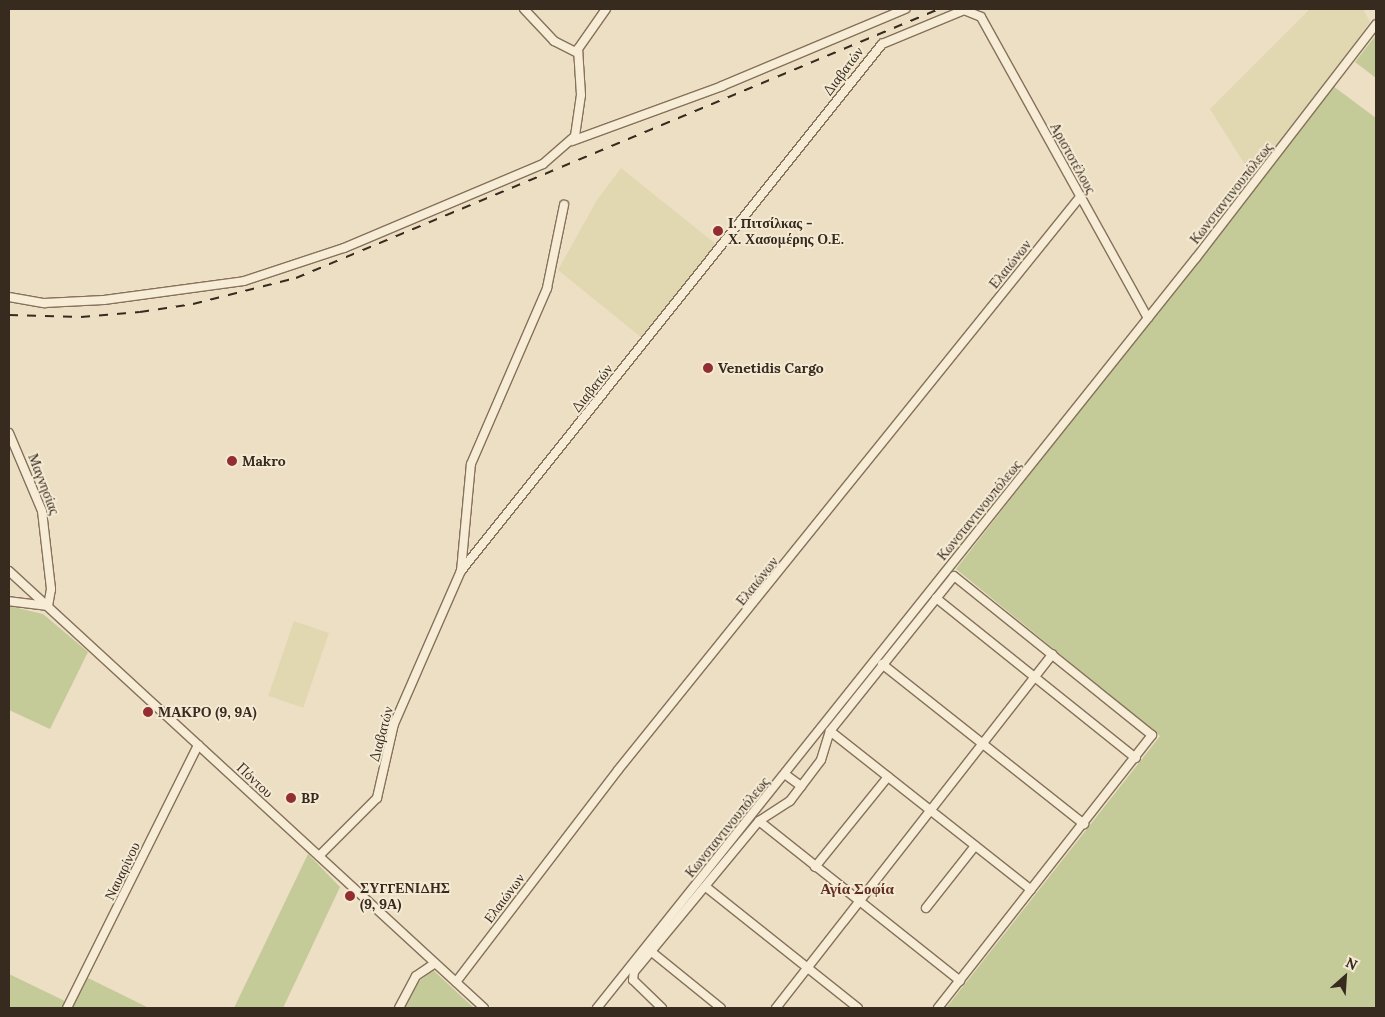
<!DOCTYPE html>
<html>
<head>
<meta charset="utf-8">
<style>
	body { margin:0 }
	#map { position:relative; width:1385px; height:1017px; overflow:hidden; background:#ecdfc4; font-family:Lora,serif }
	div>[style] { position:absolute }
	.farmland>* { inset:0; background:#e1d8b2; transform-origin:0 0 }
	.green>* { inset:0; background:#c5ca99 }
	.roads { filter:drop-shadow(1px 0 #86715b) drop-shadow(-1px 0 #86715b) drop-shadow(0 1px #86715b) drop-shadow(0 -1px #86715b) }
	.minor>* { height:8px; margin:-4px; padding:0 4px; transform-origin:4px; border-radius:4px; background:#f7edd7 }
	.rail>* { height:2px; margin-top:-1px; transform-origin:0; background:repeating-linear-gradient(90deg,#372a1f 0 9px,transparent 0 18px) }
	.dots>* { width:14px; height:14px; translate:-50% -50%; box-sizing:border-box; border:2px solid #f4ead3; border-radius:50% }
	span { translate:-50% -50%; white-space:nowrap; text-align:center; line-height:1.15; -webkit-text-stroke:4px #f4ead3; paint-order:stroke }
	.street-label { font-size:14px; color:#372a1f }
	.poi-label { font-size:14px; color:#372a1f; font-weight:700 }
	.left { translate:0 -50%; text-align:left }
	.neighbourhood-label { font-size:15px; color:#612c20; font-weight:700 }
	.frame { position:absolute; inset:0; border:10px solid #372a1f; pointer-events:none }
	.north { position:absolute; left:1320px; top:952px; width:50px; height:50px; -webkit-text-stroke:4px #f4ead3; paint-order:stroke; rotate:26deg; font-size:14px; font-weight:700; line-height:20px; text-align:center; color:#372a1f }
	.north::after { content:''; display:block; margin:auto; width:18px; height:22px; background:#372a1f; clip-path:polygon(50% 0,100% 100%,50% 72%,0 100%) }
</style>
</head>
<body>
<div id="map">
	<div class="farmland">
		<div style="clip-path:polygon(1310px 9px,1363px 9px,1370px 22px,1254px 179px,1210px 109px)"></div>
		<div style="clip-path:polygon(621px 168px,717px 245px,642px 338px,558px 270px,597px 200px)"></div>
		<div style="left:294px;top:621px;width:37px;height:79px;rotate:19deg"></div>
	</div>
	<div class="green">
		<div style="clip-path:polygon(1376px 35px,1376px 78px,1355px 62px)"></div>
		<div style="clip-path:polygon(1333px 86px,1376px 118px,1376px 1008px,946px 1008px,1160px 736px,956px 569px)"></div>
		<div style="clip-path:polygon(9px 606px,43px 614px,88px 652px,50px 729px,9px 710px)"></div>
		<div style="clip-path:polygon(308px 854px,340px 887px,283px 1008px,234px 1008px)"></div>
		<div style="clip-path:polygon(433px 970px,474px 1008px,404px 1008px,416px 984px)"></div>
		<div style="clip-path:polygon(9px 974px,71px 1004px,86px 977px,149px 1008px,9px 1008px)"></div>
	</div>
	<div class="roads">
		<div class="minor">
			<div style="left:524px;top:9px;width:44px;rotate:46.8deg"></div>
			<div style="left:554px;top:41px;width:27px;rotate:27deg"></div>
			<div style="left:572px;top:141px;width:160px;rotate:-20.1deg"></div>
			<div style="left:722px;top:86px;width:199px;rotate:-22.8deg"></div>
			<div style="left:9px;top:297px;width:36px;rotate:10deg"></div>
			<div style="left:44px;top:303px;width:60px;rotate:-2.9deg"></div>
			<div style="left:104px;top:300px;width:141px;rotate:-7.7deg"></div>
			<div style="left:244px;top:281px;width:105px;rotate:-18.3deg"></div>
			<div style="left:344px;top:248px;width:216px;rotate:-22.9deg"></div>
			<div style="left:543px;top:164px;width:43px;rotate:-41.2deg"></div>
			<div style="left:575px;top:136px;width:41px;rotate:-81.7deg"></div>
			<div style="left:581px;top:95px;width:46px;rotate:-93.7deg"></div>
			<div style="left:578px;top:49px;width:49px;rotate:-55deg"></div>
			<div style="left:9px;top:433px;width:85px;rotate:67.1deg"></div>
			<div style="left:42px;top:511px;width:79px;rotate:83.4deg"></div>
			<div style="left:51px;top:589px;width:17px;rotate:100deg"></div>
			<div style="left:48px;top:606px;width:39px;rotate:-173deg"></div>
			<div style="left:9px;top:571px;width:645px;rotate:42.61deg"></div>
			<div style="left:461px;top:571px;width:107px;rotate:-84.7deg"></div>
			<div style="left:471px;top:464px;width:192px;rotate:-66.6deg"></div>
			<div style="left:547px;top:288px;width:85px;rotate:-78.4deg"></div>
			<div style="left:936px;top:598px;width:256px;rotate:38.7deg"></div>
			<div style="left:882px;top:664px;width:258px;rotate:38.4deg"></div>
			<div style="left:830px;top:731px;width:256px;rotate:38.3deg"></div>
			<div style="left:786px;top:775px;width:19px;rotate:36deg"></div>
			<div style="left:759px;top:821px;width:257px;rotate:38.5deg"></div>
			<div style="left:319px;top:856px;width:82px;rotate:-45deg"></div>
			<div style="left:377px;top:798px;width:76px;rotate:-77.1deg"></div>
			<div style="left:394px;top:724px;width:167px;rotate:-66.4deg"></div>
			<div style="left:461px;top:571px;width:675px;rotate:-51.38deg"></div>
			<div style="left:882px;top:44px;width:89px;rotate:-22.5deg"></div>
			<div style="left:964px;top:10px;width:18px;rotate:22deg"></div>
			<div style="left:981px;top:17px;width:344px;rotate:61deg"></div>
			<div style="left:815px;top:867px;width:116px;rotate:-51deg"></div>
			<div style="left:706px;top:887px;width:194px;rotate:38.5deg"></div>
			<div style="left:926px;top:908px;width:79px;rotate:-51.7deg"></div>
			<div style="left:653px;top:953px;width:87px;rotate:39deg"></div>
			<div style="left:456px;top:982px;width:267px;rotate:-52.6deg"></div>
			<div style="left:618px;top:770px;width:736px;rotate:-51.12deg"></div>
			<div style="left:67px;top:1008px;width:294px;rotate:-63.5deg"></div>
			<div style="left:399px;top:1008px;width:36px;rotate:-62deg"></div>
			<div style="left:416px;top:976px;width:23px;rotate:-34deg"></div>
			<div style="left:597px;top:1008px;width:960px;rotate:-51.39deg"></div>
			<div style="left:1196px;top:258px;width:295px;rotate:-52.4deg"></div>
			<div style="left:662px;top:1008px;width:40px;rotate:-136deg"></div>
			<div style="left:633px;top:980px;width:8px;rotate:-83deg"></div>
			<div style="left:634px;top:972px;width:196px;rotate:-50.4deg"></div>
			<div style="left:759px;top:821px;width:37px;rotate:-33deg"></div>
			<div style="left:790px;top:801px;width:51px;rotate:-52.9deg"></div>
			<div style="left:821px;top:760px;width:30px;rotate:-73deg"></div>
			<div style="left:830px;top:731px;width:198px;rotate:-51.3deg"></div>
			<div style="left:954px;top:576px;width:254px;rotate:38.8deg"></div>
			<div style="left:1152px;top:735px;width:347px;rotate:128.1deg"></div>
			<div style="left:776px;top:1008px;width:449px;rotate:-52deg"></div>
		</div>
	</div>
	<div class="rail">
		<div style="left:9px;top:315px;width:72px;rotate:1.6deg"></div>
		<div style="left:81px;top:317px;width:59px;rotate:-4.8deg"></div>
		<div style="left:140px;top:312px;width:54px;rotate:-8.6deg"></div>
		<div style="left:193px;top:304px;width:106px;rotate:-14.2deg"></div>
		<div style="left:296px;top:278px;width:697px;rotate:-22.7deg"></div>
	</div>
	<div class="dots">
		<div style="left:718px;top:231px;background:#922e31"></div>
		<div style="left:708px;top:368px;background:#922e31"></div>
		<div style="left:232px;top:461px;background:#922e31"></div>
		<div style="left:148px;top:712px;background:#922e31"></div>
		<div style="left:291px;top:798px;background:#922e31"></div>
		<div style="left:350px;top:896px;background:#922e31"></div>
	</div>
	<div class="street-label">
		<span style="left:843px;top:71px;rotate:-53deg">Διαβατών</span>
		<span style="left:1073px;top:158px;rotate:61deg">Αριστοτέλους</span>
		<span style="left:1231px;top:193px;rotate:-52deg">Κωνσταντινουπόλεως</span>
		<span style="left:1010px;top:264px;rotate:-51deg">Ελαιώνων</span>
		<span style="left:592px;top:388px;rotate:-52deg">Διαβατών</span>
		<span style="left:44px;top:484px;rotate:69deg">Μαγνησίας</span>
		<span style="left:979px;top:510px;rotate:-51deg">Κωνσταντινουπόλεως</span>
		<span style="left:757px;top:581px;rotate:-51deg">Ελαιώνων</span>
		<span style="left:381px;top:734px;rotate:-75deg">Διαβατών</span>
		<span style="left:255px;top:780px;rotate:43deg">Πόντου</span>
		<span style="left:727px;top:827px;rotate:-51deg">Κωνσταντινουπόλεως</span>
		<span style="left:122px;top:871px;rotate:-64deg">Ναυαρίνου</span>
		<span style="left:504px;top:898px;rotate:-53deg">Ελαιώνων</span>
	</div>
	<div class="poi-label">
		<span class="left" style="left:728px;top:231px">Ι. Πιτσίλκας -<br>Χ. Χασομέρης Ο.Ε.</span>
		<span class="left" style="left:718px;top:368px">Venetidis Cargo</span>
		<span class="left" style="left:242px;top:461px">Makro</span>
		<span class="left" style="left:158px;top:712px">ΜΑΚΡΟ (9, 9Α)</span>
		<span class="left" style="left:301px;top:798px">BP</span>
		<span class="left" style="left:360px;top:896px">ΣΥΓΓΕΝΙΔΗΣ<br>(9, 9Α)</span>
	</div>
	<div class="neighbourhood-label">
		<span style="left:857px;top:889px">Αγία Σοφία</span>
	</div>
	<div class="frame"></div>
	<div class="north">N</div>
</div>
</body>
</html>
